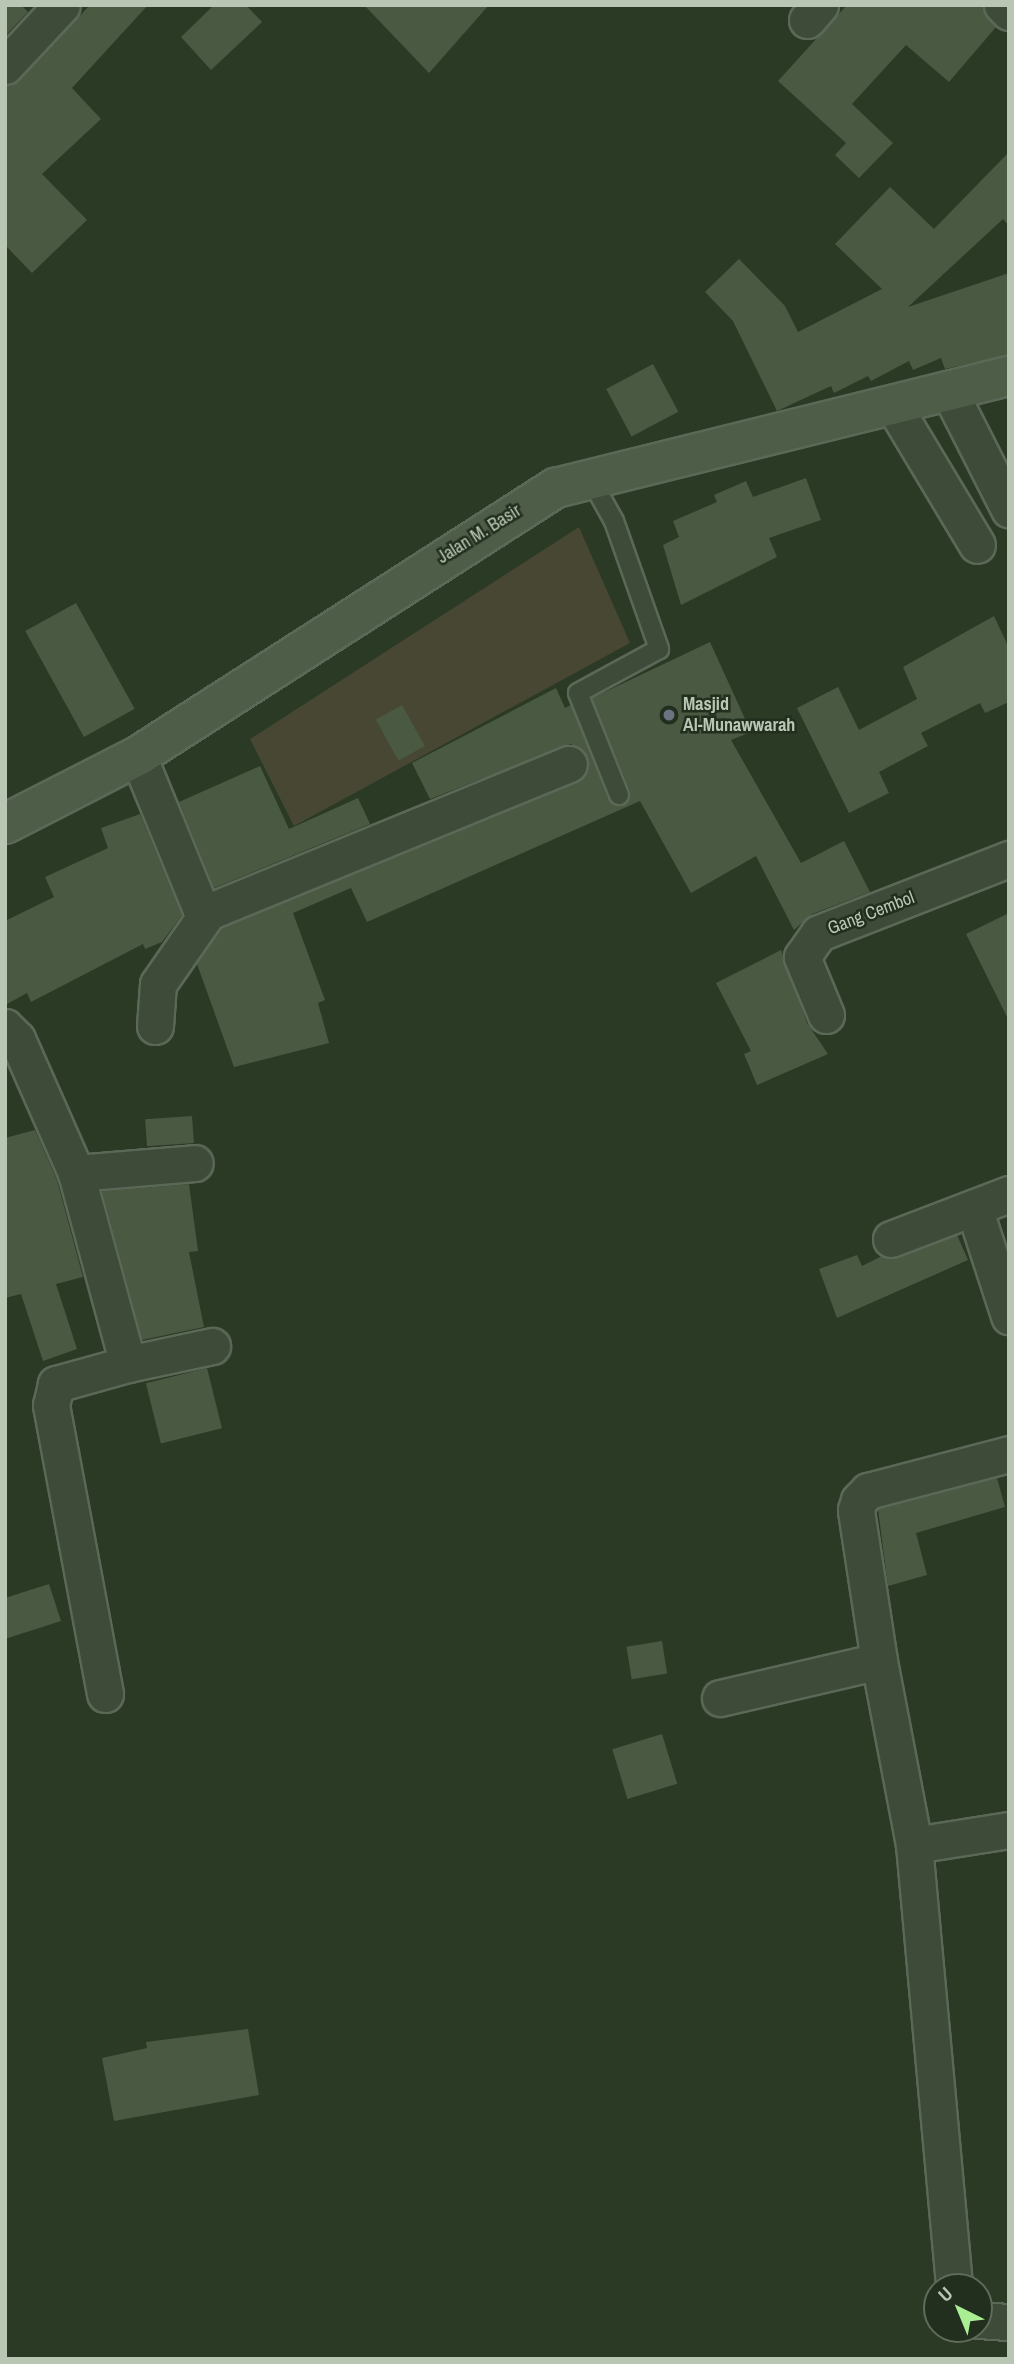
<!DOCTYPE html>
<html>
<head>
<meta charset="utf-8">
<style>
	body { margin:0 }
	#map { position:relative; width:1014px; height:2364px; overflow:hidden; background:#2b3a25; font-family:"Archivo Narrow",sans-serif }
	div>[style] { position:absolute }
	.green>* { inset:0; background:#474734 }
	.building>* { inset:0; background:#495942; transform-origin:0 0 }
	.roads { filter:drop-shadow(2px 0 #5c6857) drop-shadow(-2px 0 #5c6857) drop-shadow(0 2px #5c6857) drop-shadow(0 -2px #5c6857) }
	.lane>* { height:18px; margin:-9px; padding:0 9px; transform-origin:9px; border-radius:9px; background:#3e4b39 }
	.street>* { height:35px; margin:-17.5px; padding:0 17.5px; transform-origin:17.5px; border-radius:17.5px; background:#3e4b39 }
	.secondary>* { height:38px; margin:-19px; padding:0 19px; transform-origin:19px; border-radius:19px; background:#4d5d47 }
	.dots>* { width:19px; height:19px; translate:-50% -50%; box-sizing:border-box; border:4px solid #232f1e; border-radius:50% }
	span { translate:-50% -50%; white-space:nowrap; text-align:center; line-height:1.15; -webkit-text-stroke:5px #232f1e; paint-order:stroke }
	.street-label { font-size:18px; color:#b9c6b4 }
	.poi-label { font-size:18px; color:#b9c6b4; font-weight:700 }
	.left { translate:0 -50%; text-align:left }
	.frame { position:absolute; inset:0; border:7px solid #b9c6b4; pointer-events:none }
	.north { position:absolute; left:923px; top:2273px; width:70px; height:70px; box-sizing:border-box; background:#232f1e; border:2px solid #5f6b5a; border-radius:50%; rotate:317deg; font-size:19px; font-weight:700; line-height:28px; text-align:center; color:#b9c6b4 }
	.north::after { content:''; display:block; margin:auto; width:24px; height:32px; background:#a9ee92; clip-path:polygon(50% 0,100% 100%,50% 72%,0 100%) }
</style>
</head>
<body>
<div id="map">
	<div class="green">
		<div style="clip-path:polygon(579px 527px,630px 643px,294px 826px,250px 739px)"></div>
	</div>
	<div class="building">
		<div style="clip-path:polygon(5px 5px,21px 5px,28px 12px,5px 36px)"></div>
		<div style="clip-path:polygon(90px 5px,148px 5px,72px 88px,101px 119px,42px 174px,87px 220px,32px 273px,5px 245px,5px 86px,20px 80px)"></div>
		<div style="clip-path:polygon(214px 5px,246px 5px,262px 22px,211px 70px,181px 37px)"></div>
		<div style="clip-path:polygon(364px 5px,489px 5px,429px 73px)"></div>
		<div style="clip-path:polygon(847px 5px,982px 5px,996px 27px,949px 82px,906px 45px,852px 104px,893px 143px,859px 178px,835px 155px,846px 143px,778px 81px)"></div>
		<div style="clip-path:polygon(1009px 152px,1009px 226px,1003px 219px,908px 307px,1009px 273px,1009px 355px,945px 369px,941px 358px,913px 370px,909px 361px,871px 381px,868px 376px,834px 393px,831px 386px,777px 411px,733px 321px,705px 292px,739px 259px,785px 306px,798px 332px,882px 289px,835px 244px,890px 187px,934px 229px)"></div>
		<div style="left:653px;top:364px;width:54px;height:53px;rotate:62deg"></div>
		<div style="clip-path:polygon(806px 478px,821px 520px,769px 538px,777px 557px,681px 605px,663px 545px,679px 537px,673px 521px,717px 502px,714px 495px,746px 481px,753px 497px)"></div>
		<div style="left:76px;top:603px;width:121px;height:58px;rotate:61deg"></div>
		<div style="clip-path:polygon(994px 616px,1009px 648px,1009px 702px,985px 713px,980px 703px,921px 733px,928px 746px,879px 772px,889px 793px,849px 813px,797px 708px,838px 687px,859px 730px,917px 699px,903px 667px)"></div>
		<div style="clip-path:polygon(710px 642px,751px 732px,731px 740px,801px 863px,844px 841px,870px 892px,812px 914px,794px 930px,756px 856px,691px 893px,640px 801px,367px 922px,351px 888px,293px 913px,325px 1000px,318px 1003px,329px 1043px,234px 1067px,197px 964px,221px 928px,577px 782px,585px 776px,588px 757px,571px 744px,430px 799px,412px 763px,556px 688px,565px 708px,571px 705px,608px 799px,624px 805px,630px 791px,592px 698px)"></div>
		<div style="left:402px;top:705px;width:47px;height:30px;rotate:61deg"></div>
		<div style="clip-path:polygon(260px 766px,289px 829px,358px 798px,370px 824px,214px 888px,179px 802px)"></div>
		<div style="clip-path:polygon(140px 814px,182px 915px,162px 942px,145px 949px,143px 944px,31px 1002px,27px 993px,5px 1005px,5px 921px,54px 897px,45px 877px,108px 848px,101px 828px)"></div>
		<div style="clip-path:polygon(1009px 913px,1009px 1021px,966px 934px)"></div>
		<div style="clip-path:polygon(781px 950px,807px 1023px,828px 1054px,757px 1085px,744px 1054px,751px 1051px,716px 983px)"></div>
		<div style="left:192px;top:1116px;width:27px;height:47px;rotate:86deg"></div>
		<div style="clip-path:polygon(35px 1130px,57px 1180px,83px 1277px,56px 1284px,77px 1349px,43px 1361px,21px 1294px,5px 1298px,5px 1138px)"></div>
		<div style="clip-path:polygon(189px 1184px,198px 1251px,189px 1252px,204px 1327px,142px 1340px,102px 1191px)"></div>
		<div style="clip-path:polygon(957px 1235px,968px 1260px,837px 1318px,819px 1269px,857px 1255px,862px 1266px,882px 1256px,898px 1258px)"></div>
		<div style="left:207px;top:1368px;width:62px;height:63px;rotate:76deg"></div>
		<div style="clip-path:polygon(997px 1478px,1005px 1507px,916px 1533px,927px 1575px,888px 1586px,878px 1509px)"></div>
		<div style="clip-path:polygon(49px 1584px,61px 1621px,5px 1639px,5px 1598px)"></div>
		<div style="left:662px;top:1641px;width:33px;height:36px;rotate:81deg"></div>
		<div style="left:662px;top:1734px;width:52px;height:52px;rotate:73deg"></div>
		<div style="clip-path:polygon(248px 2029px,259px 2095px,114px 2121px,102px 2058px,147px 2048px,146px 2042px)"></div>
	</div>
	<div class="roads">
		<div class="lane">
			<div style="left:590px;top:478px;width:49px;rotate:60.8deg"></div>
			<div style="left:614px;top:521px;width:136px;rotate:70.6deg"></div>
			<div style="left:659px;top:649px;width:92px;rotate:151.5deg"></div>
			<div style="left:578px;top:693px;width:110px;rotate:68.1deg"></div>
		</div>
		<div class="street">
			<div style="left:1002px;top:5px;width:10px;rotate:45deg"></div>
			<div style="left:807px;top:20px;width:20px;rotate:-49deg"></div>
			<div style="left:5px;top:66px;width:83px;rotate:-46.9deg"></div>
			<div style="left:948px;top:389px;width:135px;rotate:63.1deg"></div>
			<div style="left:893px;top:405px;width:163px;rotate:59deg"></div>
			<div style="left:138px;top:756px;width:163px;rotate:67.7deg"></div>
			<div style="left:200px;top:907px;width:9px;rotate:32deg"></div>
			<div style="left:208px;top:912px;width:390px;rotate:-22.3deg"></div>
			<div style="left:826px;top:1015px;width:63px;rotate:-112.5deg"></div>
			<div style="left:802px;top:957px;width:29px;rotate:-55deg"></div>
			<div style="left:819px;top:933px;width:204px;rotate:-21.3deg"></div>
			<div style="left:155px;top:1026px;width:42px;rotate:-85.9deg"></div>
			<div style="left:158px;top:984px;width:88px;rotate:-55.2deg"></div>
			<div style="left:5px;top:1027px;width:17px;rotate:45deg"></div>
			<div style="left:17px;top:1039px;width:146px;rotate:66.2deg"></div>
			<div style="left:76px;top:1173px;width:198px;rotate:74.8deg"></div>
			<div style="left:128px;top:1364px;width:75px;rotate:164.5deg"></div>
			<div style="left:56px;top:1384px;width:22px;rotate:103deg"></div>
			<div style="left:51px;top:1405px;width:294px;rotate:79.4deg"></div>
			<div style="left:76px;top:1173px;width:119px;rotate:-4.8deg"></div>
			<div style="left:974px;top:1208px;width:114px;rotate:72deg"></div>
			<div style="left:891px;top:1239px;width:126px;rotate:-20.9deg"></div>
			<div style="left:128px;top:1364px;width:86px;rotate:-12.1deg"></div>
			<div style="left:879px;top:1661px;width:153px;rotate:-98.7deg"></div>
			<div style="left:856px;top:1510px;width:10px;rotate:-73deg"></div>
			<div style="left:859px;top:1500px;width:13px;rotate:-45deg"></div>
			<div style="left:868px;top:1491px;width:146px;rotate:-14.7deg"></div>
			<div style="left:720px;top:1698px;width:163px;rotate:-13.1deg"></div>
			<div style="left:879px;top:1661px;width:187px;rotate:79.2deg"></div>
			<div style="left:914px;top:1845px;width:444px;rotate:84.8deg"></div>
			<div style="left:914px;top:1845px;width:96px;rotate:-9deg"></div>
			<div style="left:979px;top:2320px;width:30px;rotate:4deg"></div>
		</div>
		<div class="secondary">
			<div style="left:5px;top:824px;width:149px;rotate:-27.1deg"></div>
			<div style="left:138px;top:756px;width:497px;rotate:-32.7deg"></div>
			<div style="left:556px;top:488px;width:467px;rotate:-13.9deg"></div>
		</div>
	</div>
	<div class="dots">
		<div style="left:669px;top:715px;background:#6b7280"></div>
	</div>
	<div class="street-label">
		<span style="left:479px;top:534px;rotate:-32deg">Jalan M. Basir</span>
		<span style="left:871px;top:913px;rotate:-21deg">Gang Cembol</span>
	</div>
	<div class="poi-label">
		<span class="left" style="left:683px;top:715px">Masjid<br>Al-Munawwarah</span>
	</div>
	<div class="frame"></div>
	<div class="north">U</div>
</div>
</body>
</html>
